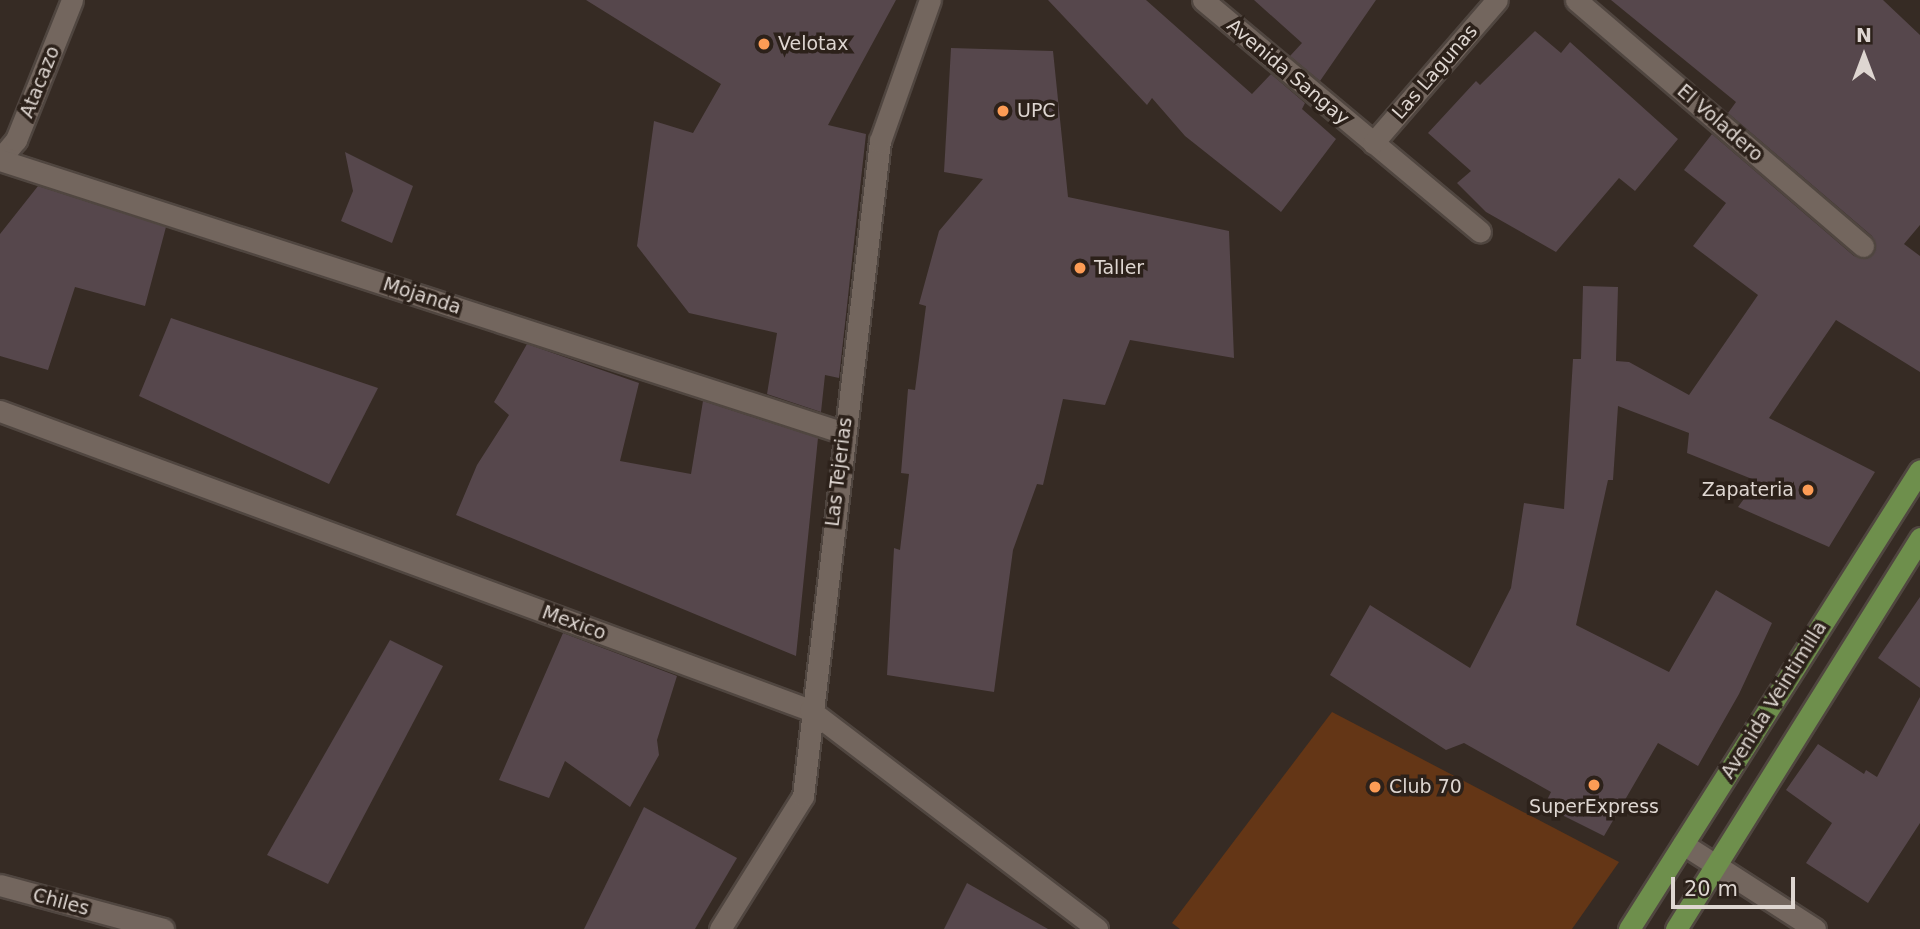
<!DOCTYPE html>
<html>
<head>
<meta charset="utf-8">
<style>
	body { margin:0 }
	#map { position:relative; width:1920px; height:929px; overflow:hidden; background:#362b24; font-family:"DejaVu Sans",sans-serif }
	div>[style] { position:absolute }
	.green>* { inset:0; background:#643616 }
	.building>* { inset:0; background:#56474c }
	.roads { filter:drop-shadow(2px 0 #504640) drop-shadow(-2px 0 #504640) drop-shadow(0 2px #504640) drop-shadow(0 -2px #504640) }
	.minor>* { height:21px; margin:-10.5px; padding:0 10.5px; transform-origin:10.5px; border-radius:10.5px; background:#73665e }
	.major>* { height:21px; margin:-10.5px; padding:0 10.5px; transform-origin:10.5px; border-radius:10.5px; background:#6e8f4c }
	.dots>* { width:19px; height:19px; translate:-50% -50%; box-sizing:border-box; border:4px solid #2c211a; border-radius:50% }
	span { translate:-50% -50%; white-space:nowrap; text-align:center; line-height:1.15; -webkit-text-stroke:7px #2c211a; paint-order:stroke }
	.poi-label { font-size:19px; color:#ded6d1 }
	.left { translate:0 -50%; text-align:left }
	.right { translate:-100% -50%; text-align:right }
	.street-label { font-size:19px; color:#ded6d1 }
	.north { position:absolute; left:1829px; top:21px; width:70px; height:70px; -webkit-text-stroke:5px #2c211a; paint-order:stroke; rotate:0deg; font-size:19px; font-weight:700; line-height:28px; text-align:center; color:#ded6d1 }
	.north::after { content:''; display:block; margin:auto; width:24px; height:32px; background:#ded6d1; clip-path:polygon(50% 0,100% 100%,50% 72%,0 100%) }
	.scale { position:absolute; left:1671px; top:877px; width:124px; height:32px; box-sizing:border-box; border:4px solid #ded6d1; border-top:0; padding-left:9px; font-size:21px; line-height:24px; white-space:nowrap; color:#ded6d1; -webkit-text-stroke:5px #2c211a; paint-order:stroke }
</style>
</head>
<body>
<div id="map">
	<div class="green">
		<div style="clip-path:polygon(1332px 712px,1619px 862px,1572px 929px,1180px 929px,1172px 923px)"></div>
	</div>
	<div class="building">
		<div style="clip-path:polygon(586px 0,896px 0,828px 125px,866px 134px,839px 378px,825px 375px,821px 412px,767px 394px,777px 333px,689px 313px,637px 246px,654px 121px,693px 133px,721px 84px)"></div>
		<div style="clip-path:polygon(1048px 0,1146px 0,1252px 94px,1271px 74px,1305px 103px,1302px 109px,1336px 139px,1281px 212px,1185px 136px,1152px 98px,1147px 105px)"></div>
		<div style="clip-path:polygon(1254px 0,1376px 0,1320px 81px,1290px 56px,1302px 43px)"></div>
		<div style="clip-path:polygon(1611px 0,1883px 0,1920px 35px,1920px 225px,1904px 244px,1920px 256px,1920px 372px,1836px 320px,1769px 418px,1875px 472px,1829px 547px,1738px 507px,1757px 481px,1687px 453px,1689px 433px,1618px 406px,1613px 480px,1608px 480px,1576px 625px,1669px 672px,1716px 590px,1772px 623px,1739px 694px,1698px 766px,1658px 743px,1604px 836px,1544px 806px,1551px 792px,1464px 743px,1446px 750px,1330px 675px,1370px 605px,1470px 668px,1511px 588px,1524px 503px,1564px 509px,1573px 359px,1581px 359px,1583px 286px,1618px 287px,1616px 361px,1629px 362px,1689px 395px,1758px 295px,1693px 246px,1726px 203px,1684px 170px,1712px 134px,1854px 256px,1867px 259px,1876px 249px,1872px 236px,1728px 113px,1736px 102px)"></div>
		<div style="clip-path:polygon(1535px 31px,1561px 53px,1570px 42px,1678px 139px,1635px 191px,1619px 178px,1556px 252px,1486px 212px,1457px 183px,1471px 171px,1428px 133px,1476px 81px,1480px 85px)"></div>
		<div style="clip-path:polygon(951px 48px,1053px 51px,1068px 197px,1229px 231px,1234px 358px,1130px 340px,1105px 405px,1063px 399px,1043px 485px,1037px 484px,1013px 550px,994px 692px,887px 675px,894px 548px,900px 550px,909px 474px,901px 473px,908px 389px,915px 390px,926px 306px,919px 304px,939px 231px,983px 179px,944px 172px)"></div>
		<div style="clip-path:polygon(345px 152px,413px 186px,392px 243px,341px 221px,353px 191px)"></div>
		<div style="clip-path:polygon(38px 186px,166px 227px,145px 306px,75px 287px,48px 370px,0 356px,0 234px)"></div>
		<div style="clip-path:polygon(171px 318px,378px 388px,329px 484px,139px 396px)"></div>
		<div style="clip-path:polygon(527px 344px,639px 383px,620px 461px,691px 474px,703px 401px,818px 438px,796px 656px,456px 515px,477px 465px,509px 415px,494px 402px)"></div>
		<div style="clip-path:polygon(1920px 597px,1920px 688px,1878px 658px)"></div>
		<div style="clip-path:polygon(563px 633px,677px 676px,657px 740px,659px 755px,630px 807px,565px 761px,549px 798px,499px 780px)"></div>
		<div style="clip-path:polygon(390px 640px,443px 666px,328px 884px,267px 855px)"></div>
		<div style="clip-path:polygon(1920px 697px,1920px 823px,1868px 903px,1806px 863px,1832px 823px,1786px 790px,1818px 744px,1864px 774px,1866px 770px,1877px 777px)"></div>
		<div style="clip-path:polygon(644px 807px,737px 858px,695px 929px,584px 929px)"></div>
		<div style="clip-path:polygon(967px 883px,1048px 929px,944px 929px)"></div>
	</div>
	<div class="roads">
		<div class="minor">
			<div style="left:1203px;top:0;width:361px;rotate:39.9deg"></div>
			<div style="left:1576px;top:0;width:378px;rotate:40.6deg"></div>
			<div style="left:1373px;top:143px;width:189px;rotate:-49.1deg"></div>
			<div style="left:0;top:159px;width:25px;rotate:-50deg"></div>
			<div style="left:16px;top:140px;width:151px;rotate:-68.2deg"></div>
			<div style="left:0;top:160px;width:887px;rotate:17.92deg"></div>
			<div style="left:0;top:411px;width:863px;rotate:20.26deg"></div>
			<div style="left:810px;top:710px;width:361px;rotate:37.3deg"></div>
			<div style="left:1683px;top:844px;width:157px;rotate:32.8deg"></div>
			<div style="left:0;top:885px;width:169px;rotate:15.1deg"></div>
			<div style="left:720px;top:929px;width:157px;rotate:-58deg"></div>
			<div style="left:803px;top:796px;width:660px;rotate:-83.3deg"></div>
			<div style="left:880px;top:141px;width:150px;rotate:-70.5deg"></div>
		</div>
		<div class="major">
			<div style="left:1629px;top:929px;width:543px;rotate:-57.63deg"></div>
			<div style="left:1676px;top:929px;width:461px;rotate:-58deg"></div>
		</div>
	</div>
	<div class="dots">
		<div style="left:764px;top:44px;background:#fd9c55"></div>
		<div style="left:1003px;top:111px;background:#fd9c55"></div>
		<div style="left:1080px;top:268px;background:#fd9c55"></div>
		<div style="left:1808px;top:490px;background:#fd9c55"></div>
		<div style="left:1594px;top:785px;background:#fd9c55"></div>
		<div style="left:1375px;top:787px;background:#fd9c55"></div>
	</div>
	<div class="poi-label">
		<span class="left" style="left:778px;top:44px">Velotax</span>
		<span class="left" style="left:1017px;top:111px">UPC</span>
		<span class="left" style="left:1094px;top:268px">Taller</span>
		<span class="right" style="left:1794px;top:490px">Zapateria</span>
		<span class="left" style="left:1389px;top:787px">Club 70</span>
		<span style="left:1594px;top:807px">SuperExpress</span>
	</div>
	<div class="street-label">
		<span style="left:1288px;top:72px;rotate:40deg">Avenida Sangay</span>
		<span style="left:1435px;top:72px;rotate:-49deg">Las Lagunas</span>
		<span style="left:40px;top:82px;rotate:-68deg">Atacazo</span>
		<span style="left:1720px;top:123px;rotate:41deg">El Voladero</span>
		<span style="left:422px;top:296px;rotate:18deg">Mojanda</span>
		<span style="left:839px;top:472px;rotate:-83deg">Las Tejerias</span>
		<span style="left:574px;top:623px;rotate:20deg">Mexico</span>
		<span style="left:1774px;top:700px;rotate:-58deg">Avenida Veintimilla</span>
		<span style="left:61px;top:902px;rotate:15deg">Chiles</span>
	</div>
	<div class="north">N</div>
	<div class="scale">20 m</div>
</div>
</body>
</html>
